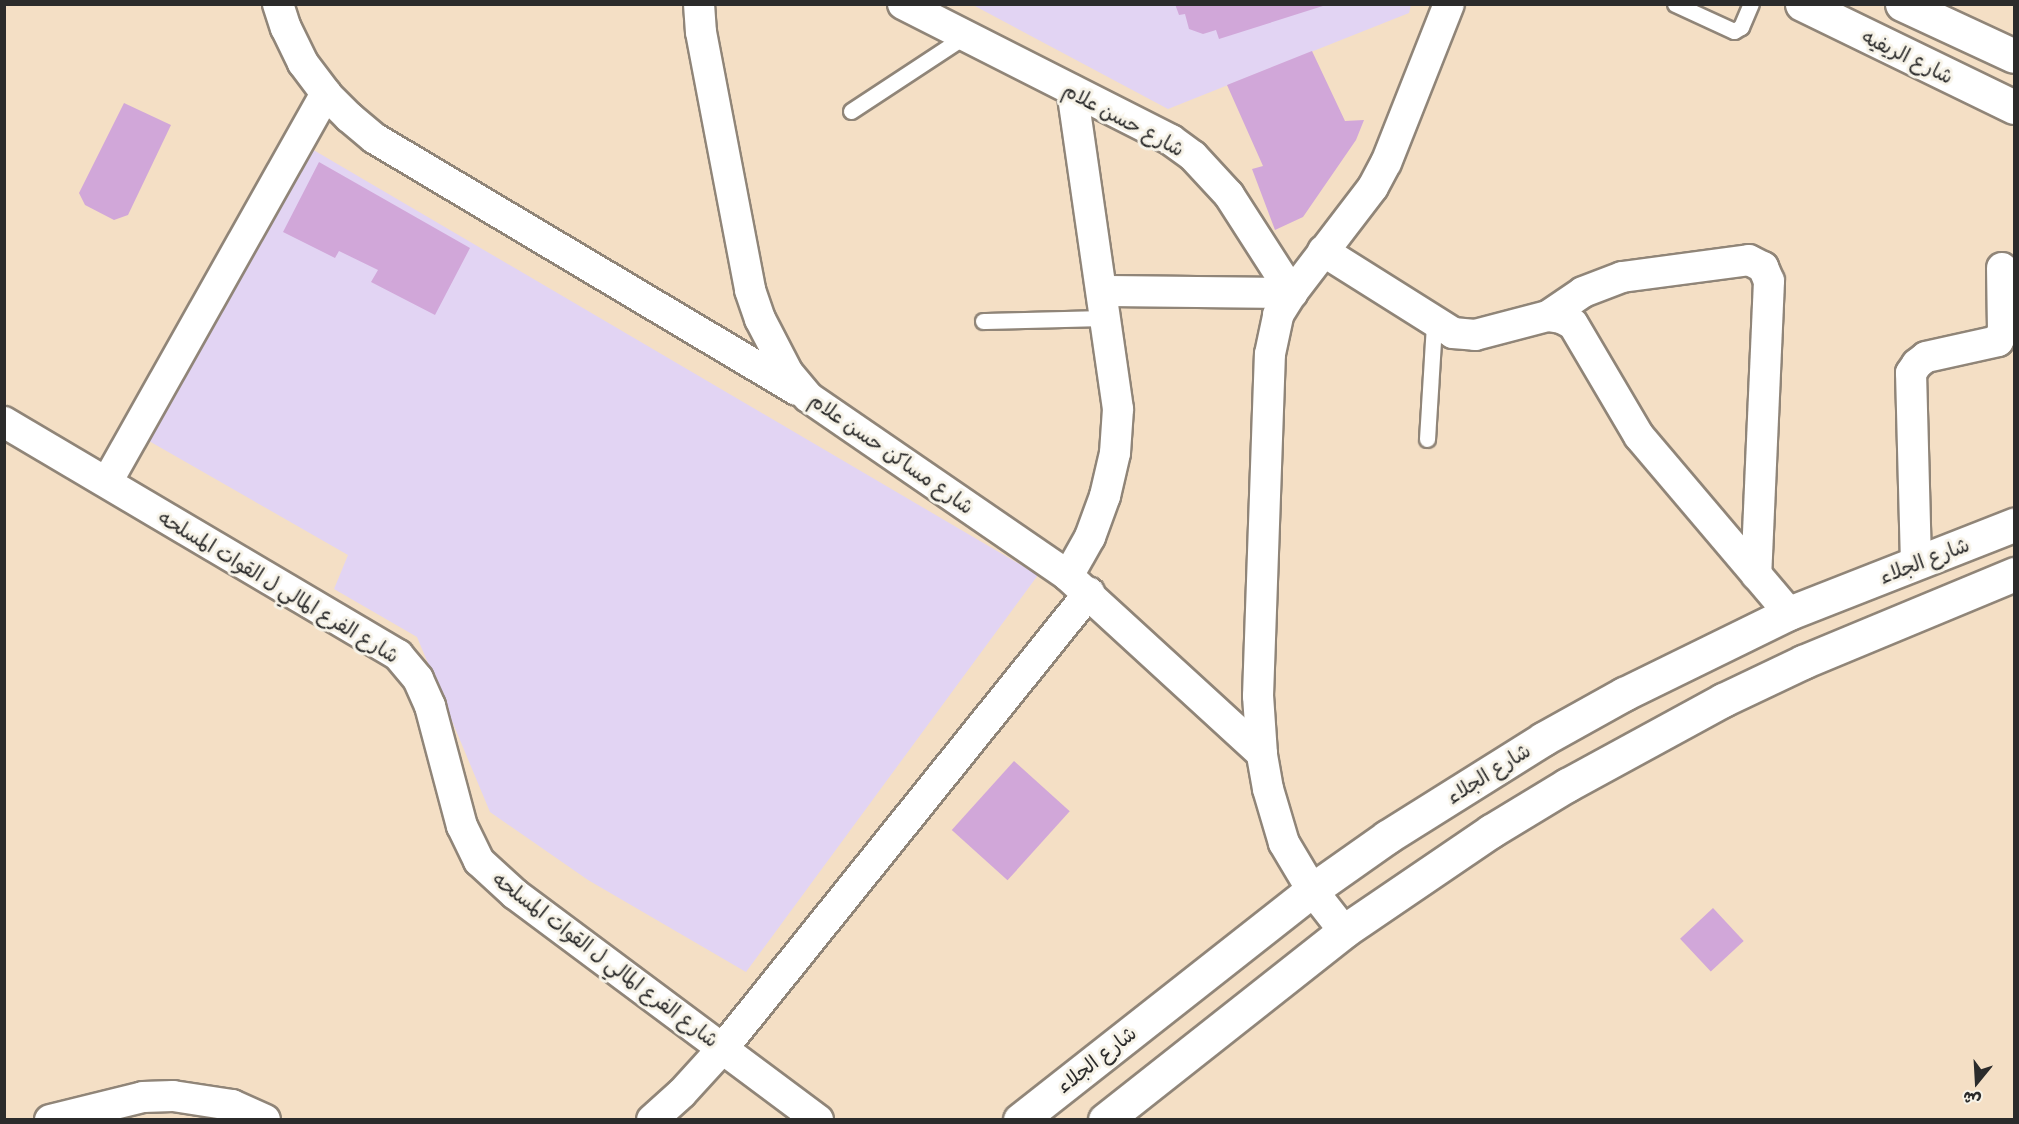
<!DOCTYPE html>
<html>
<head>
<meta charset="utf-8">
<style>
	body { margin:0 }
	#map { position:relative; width:2019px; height:1124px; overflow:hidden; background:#f4dfc5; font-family:Delius,"Playpen Sans Arabic",sans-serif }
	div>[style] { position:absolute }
	.built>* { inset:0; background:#e2d4f3 }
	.building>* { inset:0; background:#d1a7d9; transform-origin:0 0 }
	.roads { filter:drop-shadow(2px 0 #908578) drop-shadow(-2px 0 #908578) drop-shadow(0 2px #908578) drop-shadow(0 -2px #908578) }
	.lane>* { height:15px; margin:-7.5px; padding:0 7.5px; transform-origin:7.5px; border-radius:7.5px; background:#fff }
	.street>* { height:30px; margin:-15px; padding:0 15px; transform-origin:15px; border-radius:15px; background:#fff }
	.secondary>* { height:33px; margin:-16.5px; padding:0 16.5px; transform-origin:16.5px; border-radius:16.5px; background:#fff }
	span { translate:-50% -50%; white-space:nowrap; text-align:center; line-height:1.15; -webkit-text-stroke:6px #f7f3e8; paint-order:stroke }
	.street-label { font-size:20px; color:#2b2b2b }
	.frame { position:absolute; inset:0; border:6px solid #2b2b2b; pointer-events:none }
	.north { position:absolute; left:1947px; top:1052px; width:60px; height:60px; -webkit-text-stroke:4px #f7f3e8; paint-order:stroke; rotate:198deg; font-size:16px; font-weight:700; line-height:24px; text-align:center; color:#2b2b2b }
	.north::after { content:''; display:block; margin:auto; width:21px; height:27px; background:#2b2b2b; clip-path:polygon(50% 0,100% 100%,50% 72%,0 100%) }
</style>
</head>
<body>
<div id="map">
	<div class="built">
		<div style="clip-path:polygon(973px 5px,1411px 5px,1409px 13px,1168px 109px)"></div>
		<div style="clip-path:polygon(305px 145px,1038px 575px,746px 972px,588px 880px,490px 812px,417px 637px,334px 589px,348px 555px,149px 441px)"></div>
	</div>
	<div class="building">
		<div style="clip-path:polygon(1175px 4px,1326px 4px,1326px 5px,1219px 39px,1216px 30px,1203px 34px,1189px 29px,1185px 14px,1179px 15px)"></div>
		<div style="clip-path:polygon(1312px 51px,1345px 121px,1364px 120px,1356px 140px,1303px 217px,1275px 230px,1252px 169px,1263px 166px,1227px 85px)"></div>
		<div style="clip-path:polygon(124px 103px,171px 125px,128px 215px,114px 220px,85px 205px,79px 193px)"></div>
		<div style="clip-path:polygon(319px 162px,470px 248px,435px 315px,371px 282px,378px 270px,339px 251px,335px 258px,283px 232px)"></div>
		<div style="left:1014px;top:761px;width:75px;height:93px;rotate:42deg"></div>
		<div style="left:1713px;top:908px;width:45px;height:45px;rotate:47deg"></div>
	</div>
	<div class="roads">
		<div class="lane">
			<div style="left:1675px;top:4px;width:65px;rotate:24.6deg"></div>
			<div style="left:1734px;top:31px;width:8px;rotate:-30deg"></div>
			<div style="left:1741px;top:27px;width:25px;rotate:-67deg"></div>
			<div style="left:851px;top:111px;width:136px;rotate:-33.3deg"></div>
			<div style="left:983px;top:321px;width:123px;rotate:-1.4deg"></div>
			<div style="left:1427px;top:439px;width:116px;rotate:-86.5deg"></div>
		</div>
		<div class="street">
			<div style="left:278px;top:4px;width:25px;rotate:72deg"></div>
			<div style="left:286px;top:28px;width:39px;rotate:64deg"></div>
			<div style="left:303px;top:63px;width:39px;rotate:53deg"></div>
			<div style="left:326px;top:94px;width:33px;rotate:45deg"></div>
			<div style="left:349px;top:117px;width:33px;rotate:40deg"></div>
			<div style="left:374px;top:138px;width:492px;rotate:30.8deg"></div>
			<div style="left:699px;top:4px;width:28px;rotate:86deg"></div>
			<div style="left:701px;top:32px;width:263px;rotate:79.2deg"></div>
			<div style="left:750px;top:290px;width:31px;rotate:71deg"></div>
			<div style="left:760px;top:319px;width:61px;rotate:62.6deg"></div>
			<div style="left:788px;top:373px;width:31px;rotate:50deg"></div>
			<div style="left:808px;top:397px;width:316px;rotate:34.5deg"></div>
			<div style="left:1068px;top:576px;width:263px;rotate:42.5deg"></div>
			<div style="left:903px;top:4px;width:301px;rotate:26.9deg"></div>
			<div style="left:1171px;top:140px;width:27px;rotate:36deg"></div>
			<div style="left:1193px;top:156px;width:53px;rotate:47.3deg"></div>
			<div style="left:1229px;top:195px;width:117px;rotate:57.3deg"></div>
			<div style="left:1323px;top:251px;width:154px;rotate:32.2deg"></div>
			<div style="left:1453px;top:333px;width:22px;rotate:5deg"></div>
			<div style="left:1475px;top:335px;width:75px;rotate:-14.6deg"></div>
			<div style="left:1548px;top:316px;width:13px;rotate:9deg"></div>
			<div style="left:1561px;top:318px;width:13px;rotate:27deg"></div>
			<div style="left:1573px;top:324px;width:130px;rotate:59.5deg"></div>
			<div style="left:1639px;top:436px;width:232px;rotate:49.7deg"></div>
			<div style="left:1102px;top:291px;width:190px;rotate:0.6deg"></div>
			<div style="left:1548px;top:316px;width:42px;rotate:-34.4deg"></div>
			<div style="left:1583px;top:292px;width:42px;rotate:-21deg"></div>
			<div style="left:1622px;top:277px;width:128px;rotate:-7.6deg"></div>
			<div style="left:1749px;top:260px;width:16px;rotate:27deg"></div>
			<div style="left:1763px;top:267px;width:15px;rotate:67deg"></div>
			<div style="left:1769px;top:281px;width:294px;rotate:92.5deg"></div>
			<div style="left:4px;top:422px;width:458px;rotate:30.6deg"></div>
			<div style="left:398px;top:655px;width:31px;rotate:50deg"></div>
			<div style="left:418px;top:679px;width:30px;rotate:66deg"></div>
			<div style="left:430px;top:706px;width:124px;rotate:75.1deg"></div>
			<div style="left:462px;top:826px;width:39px;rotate:64deg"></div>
			<div style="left:479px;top:861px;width:49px;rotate:42.5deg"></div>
			<div style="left:515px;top:894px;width:378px;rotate:36.7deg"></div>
			<div style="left:107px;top:482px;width:446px;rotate:-60.6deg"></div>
			<div style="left:1916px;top:563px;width:190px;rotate:-91.5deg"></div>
			<div style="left:1911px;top:373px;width:11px;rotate:-56deg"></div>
			<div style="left:1917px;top:364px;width:11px;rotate:-38deg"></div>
			<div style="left:1926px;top:357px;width:74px;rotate:-12.5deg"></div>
			<div style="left:1998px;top:341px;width:12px;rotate:-66deg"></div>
			<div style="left:2003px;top:330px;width:62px;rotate:-90.9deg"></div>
			<div style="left:1068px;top:576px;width:45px;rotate:-60.6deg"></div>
			<div style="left:1090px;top:537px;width:44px;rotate:-69.9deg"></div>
			<div style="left:1105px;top:496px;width:44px;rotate:-76.9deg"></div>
			<div style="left:1115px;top:453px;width:44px;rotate:-86.1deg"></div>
			<div style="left:1118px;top:409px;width:322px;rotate:-98.2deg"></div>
			<div style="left:1344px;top:931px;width:52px;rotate:-128deg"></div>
			<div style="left:1312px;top:890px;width:55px;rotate:-120.8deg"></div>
			<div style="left:1284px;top:843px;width:56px;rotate:-106.5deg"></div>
			<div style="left:1268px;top:789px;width:36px;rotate:-100deg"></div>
			<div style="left:1262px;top:754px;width:58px;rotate:-93.9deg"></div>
			<div style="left:1258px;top:696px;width:342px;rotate:-88deg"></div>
			<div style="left:1270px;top:354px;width:40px;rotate:-78deg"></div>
			<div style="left:1278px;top:315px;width:26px;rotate:-58deg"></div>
			<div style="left:1292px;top:293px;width:133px;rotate:-52.6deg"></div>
			<div style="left:1373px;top:187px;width:27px;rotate:-62deg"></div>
			<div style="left:1386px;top:163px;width:171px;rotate:-68.4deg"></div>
			<div style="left:50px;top:1120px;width:96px;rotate:-13.9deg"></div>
			<div style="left:143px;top:1097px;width:30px;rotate:-2deg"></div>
			<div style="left:173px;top:1096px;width:60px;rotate:8.7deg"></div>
			<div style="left:232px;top:1105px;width:36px;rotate:24deg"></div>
			<div style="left:652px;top:1120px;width:40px;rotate:-42deg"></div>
			<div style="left:682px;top:1093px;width:62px;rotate:-47.6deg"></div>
			<div style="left:724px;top:1047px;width:583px;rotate:-51.2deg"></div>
		</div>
		<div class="secondary">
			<div style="left:1802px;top:4px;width:236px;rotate:25.9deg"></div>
			<div style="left:1902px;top:4px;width:123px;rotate:24.9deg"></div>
			<div style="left:1020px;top:1120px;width:372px;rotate:-38.2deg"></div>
			<div style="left:1312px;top:890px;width:92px;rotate:-35.2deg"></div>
			<div style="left:1387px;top:837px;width:184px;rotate:-32.1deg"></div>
			<div style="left:1543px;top:739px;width:93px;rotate:-29.1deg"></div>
			<div style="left:1624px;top:694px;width:184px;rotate:-26.1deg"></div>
			<div style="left:1789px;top:613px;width:242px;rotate:-21.4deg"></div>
			<div style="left:1105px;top:1120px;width:305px;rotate:-38.3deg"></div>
			<div style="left:1344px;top:931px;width:178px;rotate:-34.2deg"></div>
			<div style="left:1491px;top:831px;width:89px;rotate:-31.2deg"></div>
			<div style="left:1567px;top:785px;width:178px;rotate:-28.6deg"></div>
			<div style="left:1723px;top:700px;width:89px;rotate:-25.4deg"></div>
			<div style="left:1803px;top:662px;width:229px;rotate:-22.6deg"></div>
		</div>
	</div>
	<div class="street-label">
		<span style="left:1908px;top:56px;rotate:26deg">شارع الريفيه</span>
		<span style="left:1124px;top:119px;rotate:28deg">شارع حسن علام</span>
		<span style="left:892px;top:453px;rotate:35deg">شارع مساكن حسن علام</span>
		<span style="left:1924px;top:560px;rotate:-21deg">شارع الجلاء</span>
		<span style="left:279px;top:586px;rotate:31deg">شارع الفرع المالي ل القوات المسلحه</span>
		<span style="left:1488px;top:773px;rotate:-32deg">شارع الجلاء</span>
		<span style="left:606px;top:959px;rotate:37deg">شارع الفرع المالي ل القوات المسلحه</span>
		<span style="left:1096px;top:1059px;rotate:-38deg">شارع الجلاء</span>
	</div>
	<div class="frame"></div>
	<div class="north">ش</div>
</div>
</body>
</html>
